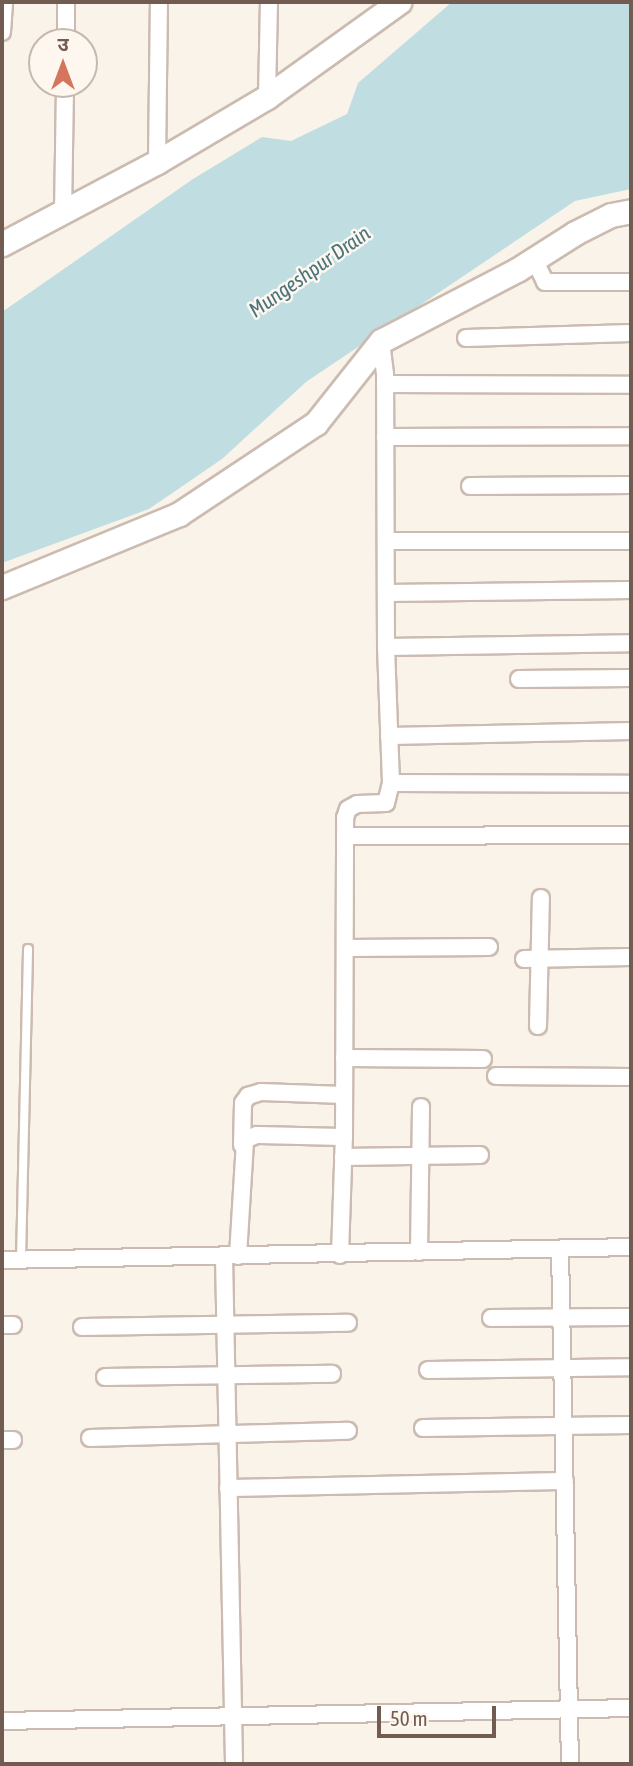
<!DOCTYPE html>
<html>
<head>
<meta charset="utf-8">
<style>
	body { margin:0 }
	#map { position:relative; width:633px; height:1766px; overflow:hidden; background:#faf3e9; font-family:"Asap Condensed","Noto Sans Devanagari",sans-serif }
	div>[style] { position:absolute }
	.water>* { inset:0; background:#c0dee2 }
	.roads { filter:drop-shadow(2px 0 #cbbbb0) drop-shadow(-2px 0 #cbbbb0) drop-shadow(0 2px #cbbbb0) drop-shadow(0 -2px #cbbbb0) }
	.lane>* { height:8px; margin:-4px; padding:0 4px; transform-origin:4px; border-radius:4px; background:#fff }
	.street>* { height:16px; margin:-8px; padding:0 8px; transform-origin:8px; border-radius:8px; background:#fff }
	.secondary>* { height:23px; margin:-11.5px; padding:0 11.5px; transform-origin:11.5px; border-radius:11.5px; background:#fff }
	span { translate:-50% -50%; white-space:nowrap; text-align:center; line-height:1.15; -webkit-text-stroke:5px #fdf7ef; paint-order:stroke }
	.water-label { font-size:21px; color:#48747b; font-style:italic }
	.frame { position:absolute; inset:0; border:4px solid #725b50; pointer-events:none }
	.north { position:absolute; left:28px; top:28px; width:70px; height:70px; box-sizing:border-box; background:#fdf7ef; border:2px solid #c5b9af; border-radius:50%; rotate:0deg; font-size:19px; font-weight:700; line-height:28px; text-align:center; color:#725b50 }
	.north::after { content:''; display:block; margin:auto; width:24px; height:32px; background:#d5755d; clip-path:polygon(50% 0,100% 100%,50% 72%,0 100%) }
	.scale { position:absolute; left:377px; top:1706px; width:119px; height:32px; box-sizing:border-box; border:4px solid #725b50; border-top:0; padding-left:9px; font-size:21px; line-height:24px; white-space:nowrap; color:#725b50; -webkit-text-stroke:5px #fdf7ef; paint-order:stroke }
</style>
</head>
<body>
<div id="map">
	<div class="water">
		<div style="clip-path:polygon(452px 2px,631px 2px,631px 189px,575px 201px,306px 382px,222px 459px,149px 509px,2px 563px,2px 312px,193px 179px,262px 137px,291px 141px,347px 114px,358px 83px)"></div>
	</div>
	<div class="roads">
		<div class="lane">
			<div style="left:21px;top:1260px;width:311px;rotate:-88.7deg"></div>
		</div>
		<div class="street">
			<div style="left:2px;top:32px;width:30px;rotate:-86deg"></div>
			<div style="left:66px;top:42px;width:40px;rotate:-90deg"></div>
			<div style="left:267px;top:97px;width:95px;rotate:-88.8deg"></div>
			<div style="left:157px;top:162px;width:160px;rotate:-89.3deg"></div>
			<div style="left:63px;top:214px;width:130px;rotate:-89.1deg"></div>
			<div style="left:534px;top:259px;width:25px;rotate:64deg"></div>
			<div style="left:545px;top:282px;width:86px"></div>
			<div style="left:466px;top:338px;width:165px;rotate:-1.7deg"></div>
			<div style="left:385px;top:384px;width:246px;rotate:0.2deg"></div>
			<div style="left:385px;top:437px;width:246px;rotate:-0.2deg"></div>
			<div style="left:470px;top:486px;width:161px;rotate:-0.4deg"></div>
			<div style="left:388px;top:541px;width:243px"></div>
			<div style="left:388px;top:593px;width:243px;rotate:-0.7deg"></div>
			<div style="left:386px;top:647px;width:245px;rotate:-0.9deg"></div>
			<div style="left:519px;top:679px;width:112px;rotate:-0.5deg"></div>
			<div style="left:389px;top:736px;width:242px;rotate:-1.2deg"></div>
			<div style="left:391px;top:783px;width:240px;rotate:0.2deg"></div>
			<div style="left:345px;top:836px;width:286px;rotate:-0.2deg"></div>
			<div style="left:346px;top:948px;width:143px;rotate:-0.4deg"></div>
			<div style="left:524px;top:959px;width:107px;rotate:-1.1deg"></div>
			<div style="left:538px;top:1026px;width:128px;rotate:-88.7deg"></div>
			<div style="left:344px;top:1058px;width:139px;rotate:0.4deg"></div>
			<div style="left:496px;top:1076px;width:135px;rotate:0.4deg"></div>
			<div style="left:242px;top:1145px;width:42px;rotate:-88.6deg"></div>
			<div style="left:243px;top:1103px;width:9px;rotate:-54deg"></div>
			<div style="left:248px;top:1096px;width:14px;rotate:-17deg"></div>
			<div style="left:261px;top:1092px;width:83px;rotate:2.1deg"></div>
			<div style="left:343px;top:1157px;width:137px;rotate:-0.8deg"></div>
			<div style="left:560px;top:1249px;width:515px;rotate:88.89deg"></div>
			<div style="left:419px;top:1252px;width:145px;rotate:-89.2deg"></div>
			<div style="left:340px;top:1255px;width:118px;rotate:-88.1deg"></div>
			<div style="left:344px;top:1137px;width:319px;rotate:-89.8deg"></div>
			<div style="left:345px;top:818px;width:9px;rotate:-72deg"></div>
			<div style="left:348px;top:809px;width:10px;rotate:-29deg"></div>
			<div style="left:357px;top:804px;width:29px;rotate:-2deg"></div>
			<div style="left:386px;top:803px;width:21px;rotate:-76deg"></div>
			<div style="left:391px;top:783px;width:136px;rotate:-92.1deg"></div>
			<div style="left:386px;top:647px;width:273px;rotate:-90.2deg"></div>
			<div style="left:385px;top:374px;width:33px;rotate:-97deg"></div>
			<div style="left:224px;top:1256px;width:508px;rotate:88.87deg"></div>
			<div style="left:238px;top:1256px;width:116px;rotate:-86.5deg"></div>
			<div style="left:245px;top:1140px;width:13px;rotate:-23deg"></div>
			<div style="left:257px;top:1135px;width:87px;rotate:1.3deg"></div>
			<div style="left:2px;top:1260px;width:629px;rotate:-1.18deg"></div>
			<div style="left:491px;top:1318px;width:140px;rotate:-0.4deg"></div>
			<div style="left:2px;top:1325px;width:11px"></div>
			<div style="left:82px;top:1327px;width:266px;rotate:-0.9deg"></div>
			<div style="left:428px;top:1370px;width:203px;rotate:-0.8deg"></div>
			<div style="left:105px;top:1377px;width:227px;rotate:-0.8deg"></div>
			<div style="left:423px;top:1428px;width:208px;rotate:-0.8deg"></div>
			<div style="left:90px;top:1438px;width:258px;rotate:-1.6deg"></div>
			<div style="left:2px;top:1440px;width:11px"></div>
			<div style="left:228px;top:1488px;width:337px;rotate:-1.2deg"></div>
			<div style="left:2px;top:1721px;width:629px;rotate:-1.18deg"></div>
		</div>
		<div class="secondary">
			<div style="left:2px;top:244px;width:175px;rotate:-27.9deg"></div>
			<div style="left:157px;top:162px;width:128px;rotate:-30.6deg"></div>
			<div style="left:267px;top:97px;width:163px;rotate:-35.7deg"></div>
			<div style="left:2px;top:587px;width:191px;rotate:-22.4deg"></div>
			<div style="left:179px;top:514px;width:164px;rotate:-33.6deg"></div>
			<div style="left:316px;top:423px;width:105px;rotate:-51.6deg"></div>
			<div style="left:381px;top:341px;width:153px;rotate:-27.6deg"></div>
			<div style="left:517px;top:270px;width:69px;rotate:-32.5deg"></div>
			<div style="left:575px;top:233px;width:40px;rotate:-26.6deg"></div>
			<div style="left:611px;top:215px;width:20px;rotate:-11deg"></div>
		</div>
	</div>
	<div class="water-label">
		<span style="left:309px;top:271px;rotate:-35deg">Mungeshpur Drain</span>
	</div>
	<div class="frame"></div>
	<div class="north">उ</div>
	<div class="scale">50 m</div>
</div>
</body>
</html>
